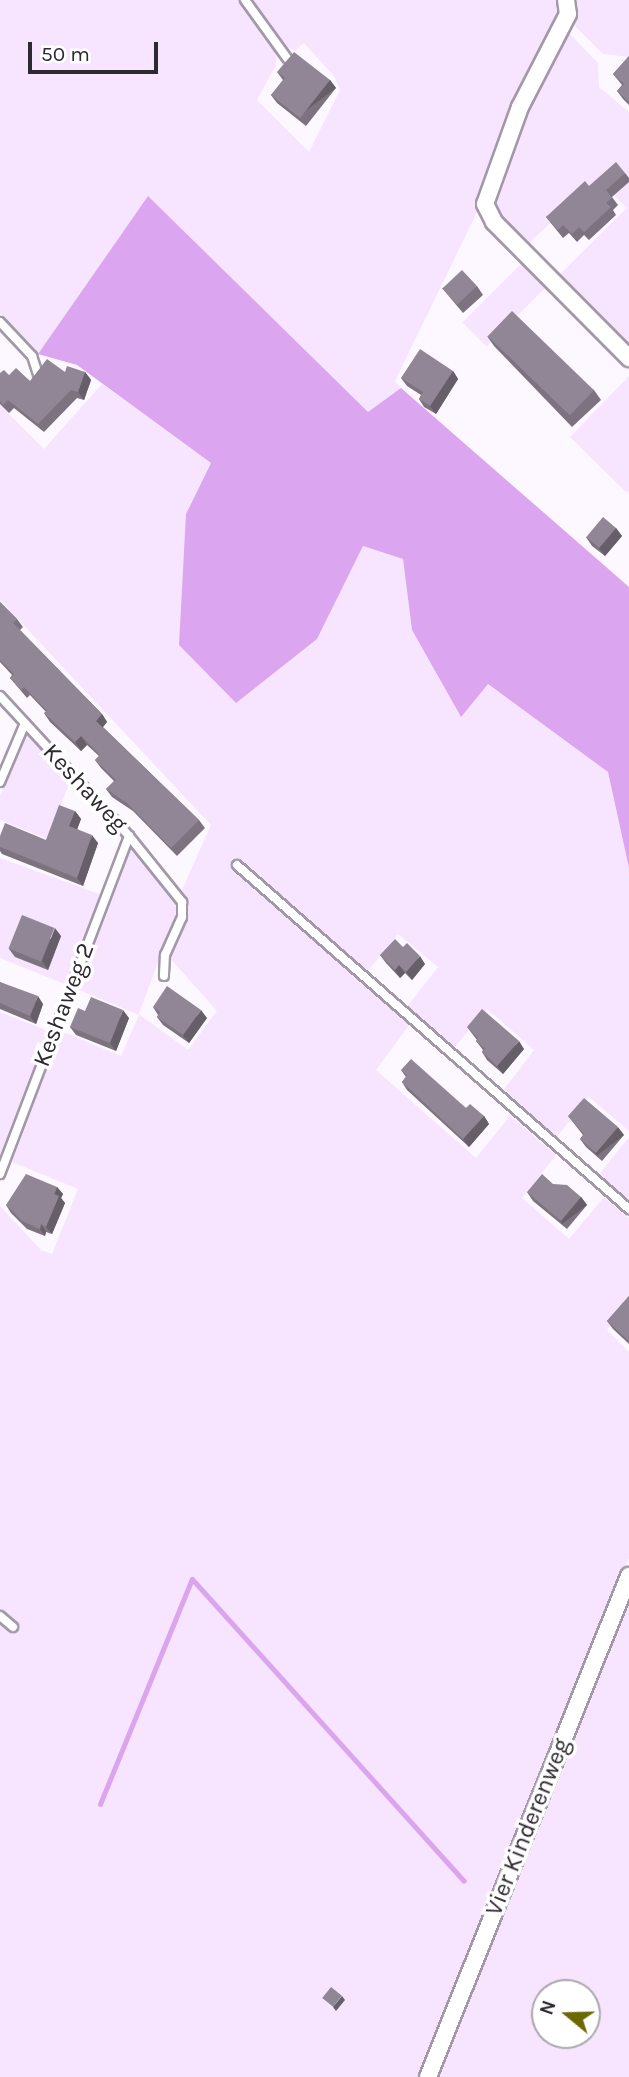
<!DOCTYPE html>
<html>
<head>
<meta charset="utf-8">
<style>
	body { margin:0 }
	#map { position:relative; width:629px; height:2077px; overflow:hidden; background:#fdf8ff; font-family:Karla,sans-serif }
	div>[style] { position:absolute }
	.green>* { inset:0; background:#f7e4fe; transform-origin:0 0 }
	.forest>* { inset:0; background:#dca5ef }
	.stream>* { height:5px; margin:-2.5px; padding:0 2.5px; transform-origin:2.5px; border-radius:2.5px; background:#dba5ee }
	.roads { filter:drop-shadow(2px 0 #a398a8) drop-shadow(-2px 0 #a398a8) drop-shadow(0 2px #a398a8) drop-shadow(0 -2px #a398a8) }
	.service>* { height:8px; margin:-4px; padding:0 4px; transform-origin:4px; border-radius:4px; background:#fff }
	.minor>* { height:16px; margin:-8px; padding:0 8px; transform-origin:8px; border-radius:8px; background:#fff }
	.wall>* { inset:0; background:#7d7380 }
	.shaded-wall>* { inset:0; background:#665e68; transform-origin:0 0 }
	.building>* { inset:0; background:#918695; transform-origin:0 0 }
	span { translate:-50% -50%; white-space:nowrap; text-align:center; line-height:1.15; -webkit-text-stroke:7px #fff; paint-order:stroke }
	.street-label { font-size:24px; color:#2d292f }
	.north { position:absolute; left:531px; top:1979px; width:70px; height:70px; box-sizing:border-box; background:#fff; border:2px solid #aba9ac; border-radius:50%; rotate:289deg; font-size:19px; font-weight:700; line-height:28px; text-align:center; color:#2d292f }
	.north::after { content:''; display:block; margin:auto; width:24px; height:32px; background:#6d6902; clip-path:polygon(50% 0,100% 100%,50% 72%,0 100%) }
	.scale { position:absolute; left:28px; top:42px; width:130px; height:32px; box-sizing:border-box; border:4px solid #2d292f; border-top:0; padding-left:9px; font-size:21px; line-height:24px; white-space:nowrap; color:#2d292f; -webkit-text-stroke:5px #fff; paint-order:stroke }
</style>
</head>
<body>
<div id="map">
	<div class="green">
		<div style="clip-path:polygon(0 0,240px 0,276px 48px,276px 65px,257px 100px,309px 152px,340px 90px,334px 76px,304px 43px,295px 51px,285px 46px,251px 0,560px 0,562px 14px,480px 206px,395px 381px,401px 388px,368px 413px,148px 196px,38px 354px,0 313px)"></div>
		<div style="clip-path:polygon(572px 0,629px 0,629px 57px,603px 54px,571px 22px)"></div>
		<div style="clip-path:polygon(566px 30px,598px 63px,599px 87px,629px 112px,629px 350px,558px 276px,627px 208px,597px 179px,526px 246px,495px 215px,493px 198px,525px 107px)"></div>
		<div style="left:524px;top:261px;width:34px;height:87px;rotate:45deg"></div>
		<div style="clip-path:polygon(629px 376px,629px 491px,627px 493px,570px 437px)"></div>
		<div style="clip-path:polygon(102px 384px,211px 463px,186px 514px,317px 639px,363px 546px,403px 559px,412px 630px,460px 716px,487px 684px,608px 772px,629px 868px,629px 1131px,589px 1097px,556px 1138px,502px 1092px,534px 1050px,487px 1009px,454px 1048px,406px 1008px,438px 967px,398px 934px,368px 971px,236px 858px,230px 865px,410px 1024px,376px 1070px,402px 1093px,476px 1158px,510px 1116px,556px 1155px,522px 1198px,569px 1239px,604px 1197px,629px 1218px,629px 1304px,607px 1330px,629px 1352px,629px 1558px,419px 2077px,0 2077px,0 1206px,41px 1250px,52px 1254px,78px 1189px,12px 1162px,61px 1031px,121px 1056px,139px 1015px,77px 989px,131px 844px,177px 900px,178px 907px,139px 1014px,188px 1050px,217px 1011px,168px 956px,185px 921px,188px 903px,182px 890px,211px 825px,0 600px,0 405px,44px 449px)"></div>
		<div style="clip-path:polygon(25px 732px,70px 781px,48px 839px,0 820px,0 796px)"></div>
		<div style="clip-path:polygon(0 858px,102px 895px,67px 985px,0 958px)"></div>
		<div style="clip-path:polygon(0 1012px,48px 1031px,0 1155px)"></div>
		<div style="clip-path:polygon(629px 1137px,629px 1201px,598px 1176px)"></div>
		<div style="clip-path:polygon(evenodd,629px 1602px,629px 2077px,437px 2077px,491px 1939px,629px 1602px,545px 1993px,587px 1993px,587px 2035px,545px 2035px,545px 1993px)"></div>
	</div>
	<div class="forest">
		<div style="clip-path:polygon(148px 196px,368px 412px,401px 388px,629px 587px,629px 868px,608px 772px,488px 684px,461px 717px,412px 630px,403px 559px,363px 546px,317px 639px,236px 703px,179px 645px,186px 514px,211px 463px,77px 365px,38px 354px)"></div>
	</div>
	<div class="stream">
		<div style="left:100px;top:1804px;width:243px;rotate:-67.8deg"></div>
		<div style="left:192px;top:1579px;width:406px;rotate:48deg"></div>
	</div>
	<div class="roads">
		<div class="service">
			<div style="left:245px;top:0;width:72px;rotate:54.1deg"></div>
			<div style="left:0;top:322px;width:47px;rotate:46.7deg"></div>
			<div style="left:32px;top:356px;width:20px;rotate:72deg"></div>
			<div style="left:0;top:696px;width:190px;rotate:47.3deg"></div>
			<div style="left:129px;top:836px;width:85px;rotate:51.2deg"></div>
			<div style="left:182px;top:902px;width:15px;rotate:90deg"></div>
			<div style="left:182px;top:917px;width:42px;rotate:114.1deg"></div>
			<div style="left:165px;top:955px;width:21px;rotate:93deg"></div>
			<div style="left:0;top:782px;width:64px;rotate:-67deg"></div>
			<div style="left:237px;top:865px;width:522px;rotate:41.27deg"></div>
			<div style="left:0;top:1174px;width:362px;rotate:-69.1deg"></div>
			<div style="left:0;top:1616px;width:17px;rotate:40deg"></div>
		</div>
		<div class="minor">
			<div style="left:566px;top:0;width:14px;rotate:82deg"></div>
			<div style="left:568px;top:14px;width:105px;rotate:117.3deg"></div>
			<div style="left:520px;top:107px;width:103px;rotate:109.8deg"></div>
			<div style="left:485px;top:204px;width:20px;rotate:63deg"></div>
			<div style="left:494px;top:222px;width:192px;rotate:45.2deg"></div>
			<div style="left:428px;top:2077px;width:540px;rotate:-68.14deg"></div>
		</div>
	</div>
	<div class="wall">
		<div style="clip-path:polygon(629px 56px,629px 105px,623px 99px,617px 91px,622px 85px,613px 74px)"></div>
		<div style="clip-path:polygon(277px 72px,330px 80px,336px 88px,306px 126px,277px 103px,271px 95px,283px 80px)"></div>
		<div style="clip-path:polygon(625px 173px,629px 178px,629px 182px,612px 197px,618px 205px,613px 210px,616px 215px,589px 240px,584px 235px,577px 242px,569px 233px,563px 238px,546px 217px,589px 186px)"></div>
		<div style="clip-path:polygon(477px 286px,483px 295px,463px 313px,442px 288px)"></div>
		<div style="clip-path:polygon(487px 336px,594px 390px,601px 400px,572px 427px,494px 346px)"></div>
		<div style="clip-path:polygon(453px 371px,458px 379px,436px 414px,424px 407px,419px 399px,421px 395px,407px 386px,401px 378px)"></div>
		<div style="clip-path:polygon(65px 372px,85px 372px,91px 380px,84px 400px,77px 398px,44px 432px,14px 408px,9px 413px,0 404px,0 373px,30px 381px)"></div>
		<div style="clip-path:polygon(616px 528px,622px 536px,605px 556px,592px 546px,586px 537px)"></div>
		<div style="clip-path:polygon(0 602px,17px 619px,23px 627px,20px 630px,102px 714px,107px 722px,103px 727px,199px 820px,205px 828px,177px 856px,133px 811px,112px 797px,106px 789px,114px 781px,101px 768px,95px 760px,99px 756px,87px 745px,81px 751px,50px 722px,44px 713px,46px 712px,30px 695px,27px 698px,10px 678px,12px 675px,0 662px)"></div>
		<div style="clip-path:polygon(75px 811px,81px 819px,77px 829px,98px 843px,83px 886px,2px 854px,0 851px,0 847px,46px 840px)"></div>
		<div style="clip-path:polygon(61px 936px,48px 970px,15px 957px,9px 949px)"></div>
		<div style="clip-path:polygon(403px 947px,425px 964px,412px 980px,405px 973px,400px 978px,386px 963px,380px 955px)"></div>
		<div style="clip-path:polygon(0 982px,43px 1004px,36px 1024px,0 1009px)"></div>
		<div style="clip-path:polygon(153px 1007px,207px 1018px,189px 1043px,163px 1025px,157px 1017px,158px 1015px)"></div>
		<div style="clip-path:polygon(85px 1011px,129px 1018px,116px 1051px,76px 1035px,70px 1027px)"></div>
		<div style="clip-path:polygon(467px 1027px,524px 1049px,503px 1074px,487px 1060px,482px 1052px,483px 1050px,476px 1041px,477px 1040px)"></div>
		<div style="clip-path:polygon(401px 1070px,466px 1108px,484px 1116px,489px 1124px,469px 1147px,407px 1090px,402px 1082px,406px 1077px)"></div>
		<div style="clip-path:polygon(568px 1116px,624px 1135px,602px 1161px,586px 1147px,580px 1139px,583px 1135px)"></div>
		<div style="clip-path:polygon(57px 1187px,63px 1194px,61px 1198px,65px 1203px,52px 1234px,46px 1232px,45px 1236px,27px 1229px,11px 1213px,6px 1205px)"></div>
		<div style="clip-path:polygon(527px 1192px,581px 1197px,587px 1205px,567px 1229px,533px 1201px)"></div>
		<div style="clip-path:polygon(629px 1296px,629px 1344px,613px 1329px,607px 1321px)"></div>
	</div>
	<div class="shaded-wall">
		<div style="left:330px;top:80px;width:10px;height:48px;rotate:53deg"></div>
		<div style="clip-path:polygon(453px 371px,458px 379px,436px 414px,430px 406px)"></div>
		<div style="clip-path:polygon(85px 372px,91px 380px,84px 400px,78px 392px)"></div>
		<div style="clip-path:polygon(616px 528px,622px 536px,605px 556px,599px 548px)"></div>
		<div style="clip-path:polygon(102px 714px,107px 722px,101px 729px,96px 721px)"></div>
		<div style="clip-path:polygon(81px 736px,87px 745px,81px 751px,75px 742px)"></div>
		<div style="clip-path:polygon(75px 811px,81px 819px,75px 835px,69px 826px)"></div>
		<div style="clip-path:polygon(92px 835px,98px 843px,83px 886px,77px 878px)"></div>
		<div style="clip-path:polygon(55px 928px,61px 936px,48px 970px,42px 961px)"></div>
		<div style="clip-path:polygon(420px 956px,425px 964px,412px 980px,406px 972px)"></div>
		<div style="clip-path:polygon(399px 965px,405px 973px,400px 978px,395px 970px)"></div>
		<div style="clip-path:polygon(38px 996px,43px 1004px,36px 1024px,30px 1016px)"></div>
		<div style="clip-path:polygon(123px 1010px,129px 1018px,116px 1051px,110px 1043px)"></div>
		<div style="clip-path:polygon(201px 1010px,207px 1018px,189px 1043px,183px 1035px)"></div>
		<div style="clip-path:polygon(519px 1041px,524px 1049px,503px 1074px,497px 1066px)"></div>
		<div style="clip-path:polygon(484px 1116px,489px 1124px,469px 1147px,463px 1139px)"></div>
		<div style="left:618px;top:1127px;width:10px;height:34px;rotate:53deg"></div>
		<div style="clip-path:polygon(57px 1187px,63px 1194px,61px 1198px,65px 1203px,52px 1234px,46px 1227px)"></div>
		<div style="left:581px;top:1197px;width:10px;height:31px;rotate:53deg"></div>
		<div style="clip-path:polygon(41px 1224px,46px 1232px,45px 1236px,40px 1229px)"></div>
		<div style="clip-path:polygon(342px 1996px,345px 2000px,336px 2011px,333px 2007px)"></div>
	</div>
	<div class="building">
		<div style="clip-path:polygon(294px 52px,330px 80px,300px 118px,271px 95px,285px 78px,277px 72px)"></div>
		<div style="clip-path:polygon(629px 56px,629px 102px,617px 91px,624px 84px,613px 74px)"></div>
		<div style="clip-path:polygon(616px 162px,625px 173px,606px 190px,612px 198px,606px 203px,611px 207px,584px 232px,579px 227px,572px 234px,563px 225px,558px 230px,546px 217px,585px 181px,589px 186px)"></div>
		<div style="left:462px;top:270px;width:22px;height:27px;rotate:47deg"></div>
		<div style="left:512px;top:311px;width:114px;height:35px;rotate:44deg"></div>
		<div style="clip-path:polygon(420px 349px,453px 371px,430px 406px,419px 399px,423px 392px,401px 378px)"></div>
		<div style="clip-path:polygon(47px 359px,65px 372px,67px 366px,85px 372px,78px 392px,71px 390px,38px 424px,8px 400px,3px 405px,0 401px,0 373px,4px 370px,9px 375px,16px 368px,30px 381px)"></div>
		<div style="left:603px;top:517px;width:17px;height:26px;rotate:40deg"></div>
		<div style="clip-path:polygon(0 602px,17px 619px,13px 623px,102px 714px,96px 721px,199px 820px,171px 848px,127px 803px,106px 789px,116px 780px,95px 760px,100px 755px,81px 736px,75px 742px,44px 713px,47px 711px,24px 687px,21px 690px,10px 678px,14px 674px,0 660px)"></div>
		<div style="clip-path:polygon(59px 805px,75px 811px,69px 826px,92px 835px,77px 878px,0 847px,0 836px,5px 823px,46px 840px)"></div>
		<div style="left:22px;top:915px;width:35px;height:36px;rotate:22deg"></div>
		<div style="clip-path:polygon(395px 939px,403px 947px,407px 943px,420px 956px,406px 972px,399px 965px,395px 970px,380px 955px)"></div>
		<div style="clip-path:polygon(0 982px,38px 996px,30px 1016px,0 1003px)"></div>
		<div style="clip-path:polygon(167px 986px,201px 1010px,183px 1035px,157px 1017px,160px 1012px,153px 1007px)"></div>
		<div style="clip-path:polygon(91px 997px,123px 1010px,110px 1043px,70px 1027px,78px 1008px,85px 1011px)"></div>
		<div style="clip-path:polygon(482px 1009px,519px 1041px,497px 1066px,482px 1052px,485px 1049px,476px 1041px,478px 1038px,467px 1027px)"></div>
		<div style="clip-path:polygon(411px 1059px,466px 1108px,470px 1104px,484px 1116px,463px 1139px,402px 1082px,407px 1075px,401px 1070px)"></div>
		<div style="clip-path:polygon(584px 1098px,618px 1127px,596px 1153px,580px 1139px,584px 1134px,568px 1116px)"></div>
		<div style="clip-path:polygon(26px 1174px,57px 1187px,54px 1194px,59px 1196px,46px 1227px,41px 1224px,40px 1229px,22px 1221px,6px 1205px)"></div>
		<div style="clip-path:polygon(542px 1174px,553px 1184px,567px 1185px,581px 1197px,561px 1221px,527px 1192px)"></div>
		<div style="clip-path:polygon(629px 1296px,629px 1341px,607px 1321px)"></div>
		<div style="left:331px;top:1987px;width:14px;height:14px;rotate:39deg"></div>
	</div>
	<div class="street-label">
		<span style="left:85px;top:788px;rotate:47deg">Keshaweg</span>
		<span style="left:64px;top:1005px;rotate:-69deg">Keshaweg 2</span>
		<span style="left:528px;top:1827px;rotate:-68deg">Vier Kinderenweg</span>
	</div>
	<div class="north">N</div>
	<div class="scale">50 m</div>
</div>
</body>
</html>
